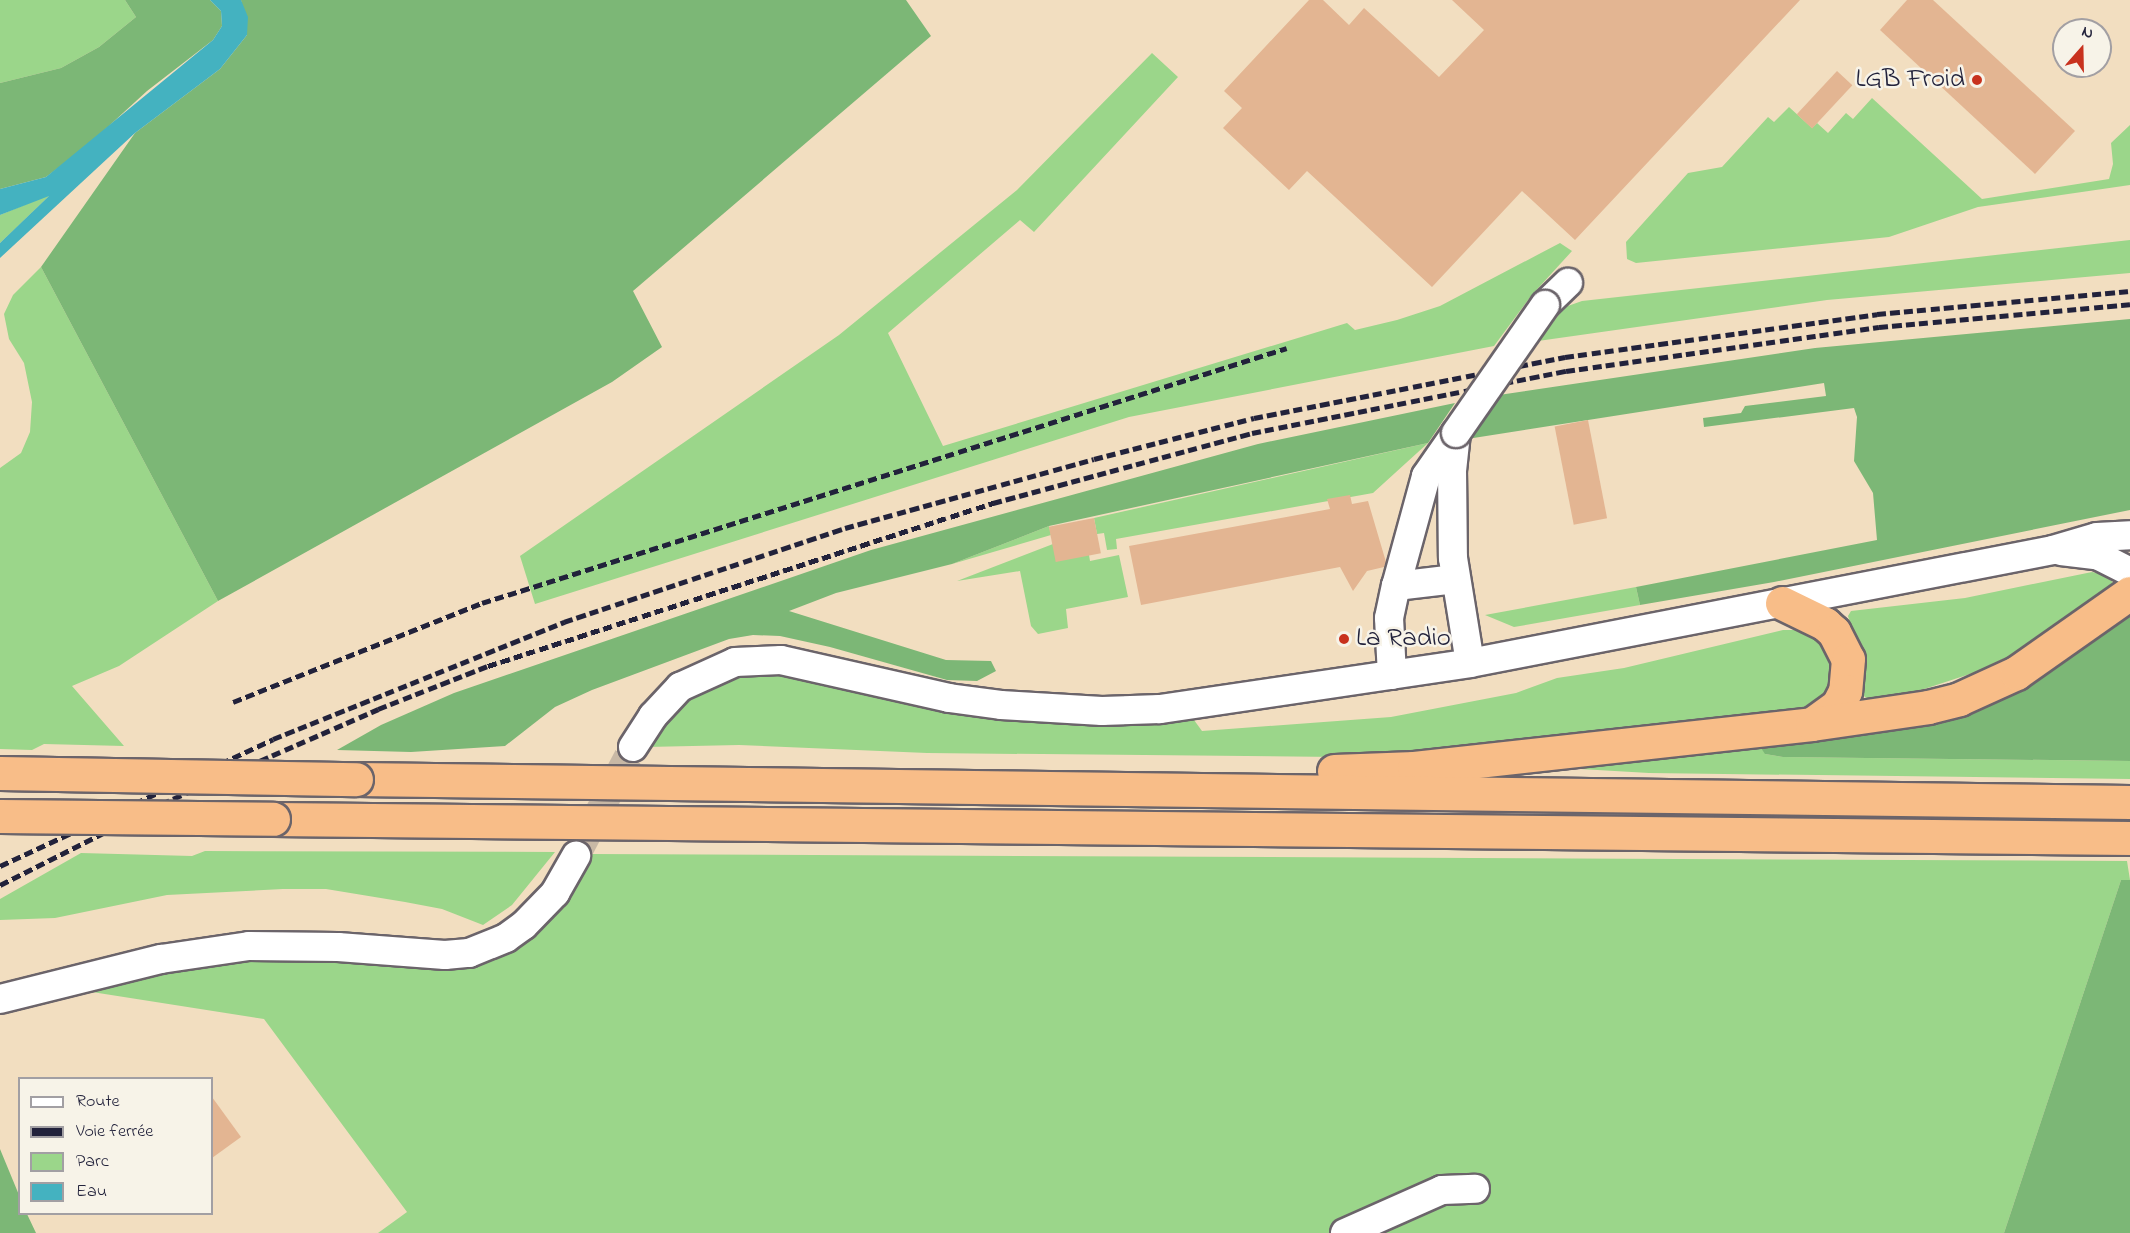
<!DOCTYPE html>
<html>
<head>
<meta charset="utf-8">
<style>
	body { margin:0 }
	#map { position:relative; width:2130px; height:1233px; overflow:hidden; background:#f2dec0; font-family:"Indie Flower",sans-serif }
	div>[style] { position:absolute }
	.green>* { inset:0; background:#9bd68a }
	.forest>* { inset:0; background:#7cb776 }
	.water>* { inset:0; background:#44b2c0 }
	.building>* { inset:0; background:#e3b592; transform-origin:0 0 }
	.minor-tunnel>* { height:28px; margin-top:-14px; transform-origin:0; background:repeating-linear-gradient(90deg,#c8b8a5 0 28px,transparent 0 42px) }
	.roads { filter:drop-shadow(2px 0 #6b646a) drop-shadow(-2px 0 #6b646a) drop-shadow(0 2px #6b646a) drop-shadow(0 -2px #6b646a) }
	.minor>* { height:28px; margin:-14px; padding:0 14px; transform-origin:14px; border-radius:14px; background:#fff }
	.trunk>* { height:33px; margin:-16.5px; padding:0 16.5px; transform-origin:16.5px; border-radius:16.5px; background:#f8bd88 }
	.rail>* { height:4.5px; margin-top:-2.25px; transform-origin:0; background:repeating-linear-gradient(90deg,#22223b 0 9px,transparent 0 13.5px) }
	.bridges { filter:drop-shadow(2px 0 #6b646a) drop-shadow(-2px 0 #6b646a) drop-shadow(0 2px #6b646a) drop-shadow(0 -2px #6b646a) }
	.minor-bridge>* { height:28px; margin:-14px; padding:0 14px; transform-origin:14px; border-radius:14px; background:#fff }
	.trunk-bridge>* { height:33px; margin:-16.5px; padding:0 16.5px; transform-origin:16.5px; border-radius:16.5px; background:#f8bd88 }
	.dots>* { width:16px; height:16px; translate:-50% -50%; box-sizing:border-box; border:3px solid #f7f3e8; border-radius:50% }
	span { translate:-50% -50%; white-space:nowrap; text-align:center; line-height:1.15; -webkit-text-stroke:5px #f7f3e8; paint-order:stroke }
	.poi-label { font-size:27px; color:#22223b }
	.right { translate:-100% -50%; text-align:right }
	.left { translate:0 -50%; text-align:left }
	.legend { position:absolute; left:18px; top:1077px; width:195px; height:138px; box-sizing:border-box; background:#f7f3e8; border:2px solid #a29fa3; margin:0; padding:8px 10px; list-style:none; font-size:18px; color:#22223b }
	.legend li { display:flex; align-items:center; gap:12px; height:30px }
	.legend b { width:30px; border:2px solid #a29fa3 }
	.north { position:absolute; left:2052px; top:18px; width:60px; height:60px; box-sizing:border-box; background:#f7f3e8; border:2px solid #a29fa3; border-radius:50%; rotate:20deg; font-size:16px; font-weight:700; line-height:24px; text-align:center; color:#22223b }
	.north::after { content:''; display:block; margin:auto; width:21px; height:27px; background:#c8321e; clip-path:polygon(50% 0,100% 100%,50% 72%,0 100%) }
</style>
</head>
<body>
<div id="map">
	<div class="green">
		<div style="clip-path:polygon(0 0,125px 0,136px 17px,99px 47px,61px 68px,0 83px)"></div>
		<div style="clip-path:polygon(1152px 53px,1178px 77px,1034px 232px,1020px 220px,888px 333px,943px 446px,1347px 323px,1355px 330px,1397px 320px,1440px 306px,1560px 243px,1572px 251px,1531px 296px,1494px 346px,1129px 417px,535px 604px,520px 556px,839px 335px,1017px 190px)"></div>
		<div style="clip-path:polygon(1872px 98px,1982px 199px,2109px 179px,2113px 164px,2111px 143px,2130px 125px,2130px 185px,1978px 207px,1889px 237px,1636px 263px,1627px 259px,1626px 242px,1688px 173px,1722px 167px,1768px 117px,1774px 122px,1789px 107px,1812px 128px,1817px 123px,1828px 133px,1846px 113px,1853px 119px)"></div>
		<div style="clip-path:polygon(51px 194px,18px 226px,0 243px,0 215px)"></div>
		<div style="clip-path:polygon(2130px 240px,2130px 273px,1827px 300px,1538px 341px,1565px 307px,1582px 301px)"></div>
		<div style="clip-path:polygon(41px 267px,218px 601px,119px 666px,72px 686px,124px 746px,44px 744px,32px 750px,0 749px,0 468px,21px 453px,30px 432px,32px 402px,24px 363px,9px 339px,4px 314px,13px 295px)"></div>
		<div style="clip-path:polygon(1428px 443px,1373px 493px,1116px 539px,1117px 549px,1107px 550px,1104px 533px,1097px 534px,1094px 518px)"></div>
		<div style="clip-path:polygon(1049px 526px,1051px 535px,952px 564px)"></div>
		<div style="clip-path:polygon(1053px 544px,1089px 555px,1090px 561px,1119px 555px,1128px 597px,1066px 609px,1068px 628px,1038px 634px,1031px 626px,1020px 571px,957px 581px)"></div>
		<div style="clip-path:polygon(2092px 572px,2106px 575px,2117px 587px,2015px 653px,1976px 672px,1912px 693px,1868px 699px,1861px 694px,1863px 671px,1848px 616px,1851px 611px,1965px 598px)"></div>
		<div style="clip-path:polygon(1636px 587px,1640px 605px,1514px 627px,1485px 615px)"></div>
		<div style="clip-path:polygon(1783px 630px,1803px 630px,1819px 638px,1833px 665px,1829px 687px,1810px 708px,1764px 717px,1668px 723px,1402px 754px,1339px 757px,927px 753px,739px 745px,646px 747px,687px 694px,757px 670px,1144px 722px,1194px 720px,1202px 731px,1391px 717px,1516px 693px,1557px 678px,1624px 668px)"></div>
		<div style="clip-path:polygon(1771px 739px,1765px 754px,1783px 757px,2130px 761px,2130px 779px,1649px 773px,1563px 768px)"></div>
		<div style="clip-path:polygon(205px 851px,555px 852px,512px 905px,483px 925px,442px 909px,405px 902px,326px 889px,283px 889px,167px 895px,55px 918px,0 920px,0 899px,81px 853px,192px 856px)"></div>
		<div style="clip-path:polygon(589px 854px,2127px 861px,2130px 880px,2121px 880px,2004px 1233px,378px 1233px,407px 1212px,264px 1019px,92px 992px,92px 985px,213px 961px,268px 958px,465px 965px)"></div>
	</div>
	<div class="forest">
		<div style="clip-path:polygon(125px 0,210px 0,221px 11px,222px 26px,213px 40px,147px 91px,87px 146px,46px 177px,0 189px,0 83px,61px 68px,99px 47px,136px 17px)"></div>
		<div style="clip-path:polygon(241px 0,906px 0,931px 36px,633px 291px,662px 347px,612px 382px,218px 601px,41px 267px,135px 133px,220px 69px,247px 35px)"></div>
		<div style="clip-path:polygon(2130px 319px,2130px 510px,1774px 582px,1640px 605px,1636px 587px,1877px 540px,1873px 493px,1854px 461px,1857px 417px,1854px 408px,1704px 427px,1703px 418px,1741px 413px,1745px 406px,1826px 396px,1824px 383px,1467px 439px,1499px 395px,1815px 348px)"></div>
		<div style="clip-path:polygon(1455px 403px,1428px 443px,1049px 526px,952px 564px,836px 593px,789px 611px,946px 660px,991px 661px,996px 671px,977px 681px,947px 680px,830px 647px,780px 636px,753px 635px,729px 639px,592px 690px,555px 707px,505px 746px,411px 752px,337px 750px,381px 725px,454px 693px,871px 550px,1258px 444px)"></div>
		<div style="clip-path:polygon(2130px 609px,2130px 761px,1783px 757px,1765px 754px,1761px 748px,1762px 744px,1807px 737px,1896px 729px,1966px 710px)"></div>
		<div style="clip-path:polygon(2121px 880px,2130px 880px,2130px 1233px,2004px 1233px)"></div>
		<div style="clip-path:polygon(0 1149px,19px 1195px,20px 1214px,27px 1214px,36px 1233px,0 1233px)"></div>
	</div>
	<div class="water">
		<div style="clip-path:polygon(210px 0,241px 0,248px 17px,247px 35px,220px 69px,135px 133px,0 258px,0 243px,49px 196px,0 215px,0 189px,46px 177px,213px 40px,222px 26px,221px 11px)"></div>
	</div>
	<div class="building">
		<div style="clip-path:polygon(1309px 0,1323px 0,1349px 25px,1364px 8px,1439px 77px,1484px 30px,1452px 0,1800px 0,1575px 240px,1522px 191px,1432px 287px,1307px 171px,1289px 190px,1223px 128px,1242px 108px,1224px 91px)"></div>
		<div style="clip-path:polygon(1907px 0,1933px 0,2075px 131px,2035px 174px,1880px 30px)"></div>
		<div style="left:1837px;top:71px;width:21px;height:59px;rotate:43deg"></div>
		<div style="left:1588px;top:420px;width:100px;height:34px;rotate:79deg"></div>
		<div style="clip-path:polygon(1350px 495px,1352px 504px,1368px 501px,1386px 562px,1384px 567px,1367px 571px,1353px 591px,1340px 567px,1141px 605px,1129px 546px,1330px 509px,1327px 499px)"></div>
		<div style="left:1094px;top:518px;width:36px;height:46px;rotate:79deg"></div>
		<div style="clip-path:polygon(212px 1097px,241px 1137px,212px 1158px)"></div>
	</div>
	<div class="minor-tunnel">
		<div style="left:576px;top:856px;width:123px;rotate:-62.4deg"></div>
	</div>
	<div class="roads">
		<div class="minor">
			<div style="left:1545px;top:305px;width:32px;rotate:-44deg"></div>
			<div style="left:2061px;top:551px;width:38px;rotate:7deg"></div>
			<div style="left:2099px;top:556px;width:35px;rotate:27deg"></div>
			<div style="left:1396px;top:586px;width:60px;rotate:-6.7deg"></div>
			<div style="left:1392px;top:675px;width:57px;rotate:-93deg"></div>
			<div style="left:1389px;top:618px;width:33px;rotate:-78deg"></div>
			<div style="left:1396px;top:586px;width:114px;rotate:-74.7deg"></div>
			<div style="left:1426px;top:476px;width:52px;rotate:-55.1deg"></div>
			<div style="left:1456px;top:433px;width:36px;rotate:96deg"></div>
			<div style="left:1452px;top:469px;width:89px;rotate:89.4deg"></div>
			<div style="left:1453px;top:558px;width:106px;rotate:80.8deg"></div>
			<div style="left:633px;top:747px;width:37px;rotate:-57deg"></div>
			<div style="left:653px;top:716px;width:40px;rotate:-47deg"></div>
			<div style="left:680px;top:687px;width:60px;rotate:-24.4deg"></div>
			<div style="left:735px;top:662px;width:46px;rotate:-2.5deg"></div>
			<div style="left:781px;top:660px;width:172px;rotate:12.7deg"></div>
			<div style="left:949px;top:698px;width:52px;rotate:7.7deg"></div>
			<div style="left:1001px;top:705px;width:101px;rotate:3.4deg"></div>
			<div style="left:1102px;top:711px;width:58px;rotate:-2deg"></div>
			<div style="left:1160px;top:709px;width:313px;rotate:-8.4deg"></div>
			<div style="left:1470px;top:663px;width:594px;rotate:-10.97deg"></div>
			<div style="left:2053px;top:550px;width:46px;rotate:-16.5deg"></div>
			<div style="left:2097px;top:537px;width:33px;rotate:-3deg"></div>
			<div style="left:0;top:999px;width:166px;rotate:-14deg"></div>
			<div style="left:161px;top:959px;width:89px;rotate:-8.4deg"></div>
			<div style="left:249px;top:946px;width:89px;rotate:0.6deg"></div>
			<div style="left:338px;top:947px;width:107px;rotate:4.3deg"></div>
			<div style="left:445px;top:955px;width:24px;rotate:-5deg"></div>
			<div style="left:469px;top:953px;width:40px;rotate:-22deg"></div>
			<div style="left:506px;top:938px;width:22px;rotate:-36deg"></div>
			<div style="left:524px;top:925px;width:45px;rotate:-45.9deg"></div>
			<div style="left:555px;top:893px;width:43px;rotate:-60.4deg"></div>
			<div style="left:1345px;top:1233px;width:106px;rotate:-23.9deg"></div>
			<div style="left:1442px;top:1190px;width:33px;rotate:-2deg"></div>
		</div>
		<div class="trunk">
			<div style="left:1782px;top:603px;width:48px;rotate:26deg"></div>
			<div style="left:1825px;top:624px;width:12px;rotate:42deg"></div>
			<div style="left:1834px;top:632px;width:30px;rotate:63deg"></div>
			<div style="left:1848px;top:659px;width:32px;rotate:95deg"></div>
			<div style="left:1845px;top:691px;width:16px;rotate:117deg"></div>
			<div style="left:1838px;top:705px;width:32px;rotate:144deg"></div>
			<div style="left:1334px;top:771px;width:80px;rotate:-2.1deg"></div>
			<div style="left:1414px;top:768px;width:400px;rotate:-6.3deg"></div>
			<div style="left:1812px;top:724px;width:117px;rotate:-8.3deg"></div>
			<div style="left:1928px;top:707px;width:32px;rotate:-14deg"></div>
			<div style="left:1959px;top:699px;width:63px;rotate:-24.5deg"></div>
			<div style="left:2016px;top:673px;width:139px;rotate:-35.1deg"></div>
			<div style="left:356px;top:779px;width:1774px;rotate:0.74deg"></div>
			<div style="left:273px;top:819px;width:1857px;rotate:0.59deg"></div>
		</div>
	</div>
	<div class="rail">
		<div style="left:233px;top:702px;width:268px;rotate:-21.7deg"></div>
		<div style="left:482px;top:603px;width:844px;rotate:-17.58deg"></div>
		<div style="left:0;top:866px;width:301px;rotate:-24.9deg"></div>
		<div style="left:273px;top:739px;width:314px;rotate:-21.9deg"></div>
		<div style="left:564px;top:622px;width:296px;rotate:-18.5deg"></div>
		<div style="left:845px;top:528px;width:258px;rotate:-15.5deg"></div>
		<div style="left:1094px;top:459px;width:165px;rotate:-14.4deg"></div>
		<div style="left:1254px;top:418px;width:317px;rotate:-11.1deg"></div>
		<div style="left:1565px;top:357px;width:315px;rotate:-7.8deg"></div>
		<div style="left:1877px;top:314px;width:254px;rotate:-5.2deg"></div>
		<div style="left:0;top:885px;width:180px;rotate:-26.7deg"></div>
		<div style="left:161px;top:804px;width:237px;rotate:-23.6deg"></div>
		<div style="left:378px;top:709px;width:118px;rotate:-21.4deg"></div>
		<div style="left:488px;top:666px;width:531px;rotate:-17.89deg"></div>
		<div style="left:993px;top:503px;width:268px;rotate:-15.1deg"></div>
		<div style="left:1252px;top:433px;width:320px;rotate:-11.2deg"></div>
		<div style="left:1566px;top:371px;width:316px;rotate:-8deg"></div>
		<div style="left:1879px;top:327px;width:252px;rotate:-5.2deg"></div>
	</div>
	<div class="bridges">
		<div class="minor-bridge">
			<div style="left:1456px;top:433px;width:156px;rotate:-55.2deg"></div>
		</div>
		<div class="trunk-bridge">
			<div style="left:0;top:773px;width:356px;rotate:1deg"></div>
			<div style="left:0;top:816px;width:273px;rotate:0.6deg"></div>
		</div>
	</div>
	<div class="dots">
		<div style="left:1977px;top:80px;background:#c8321e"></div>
		<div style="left:1344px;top:639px;background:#c8321e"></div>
	</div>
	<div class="poi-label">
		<span class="right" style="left:1965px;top:80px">LGB Froid</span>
		<span class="left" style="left:1356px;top:639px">La Radio</span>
	</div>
	<ul class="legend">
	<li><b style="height:8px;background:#fff"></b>Route</li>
	<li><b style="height:8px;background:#22223b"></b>Voie ferrée</li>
	<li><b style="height:16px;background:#9bd68a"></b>Parc</li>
	<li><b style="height:16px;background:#44b2c0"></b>Eau</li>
	</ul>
	<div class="north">N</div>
</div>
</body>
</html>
